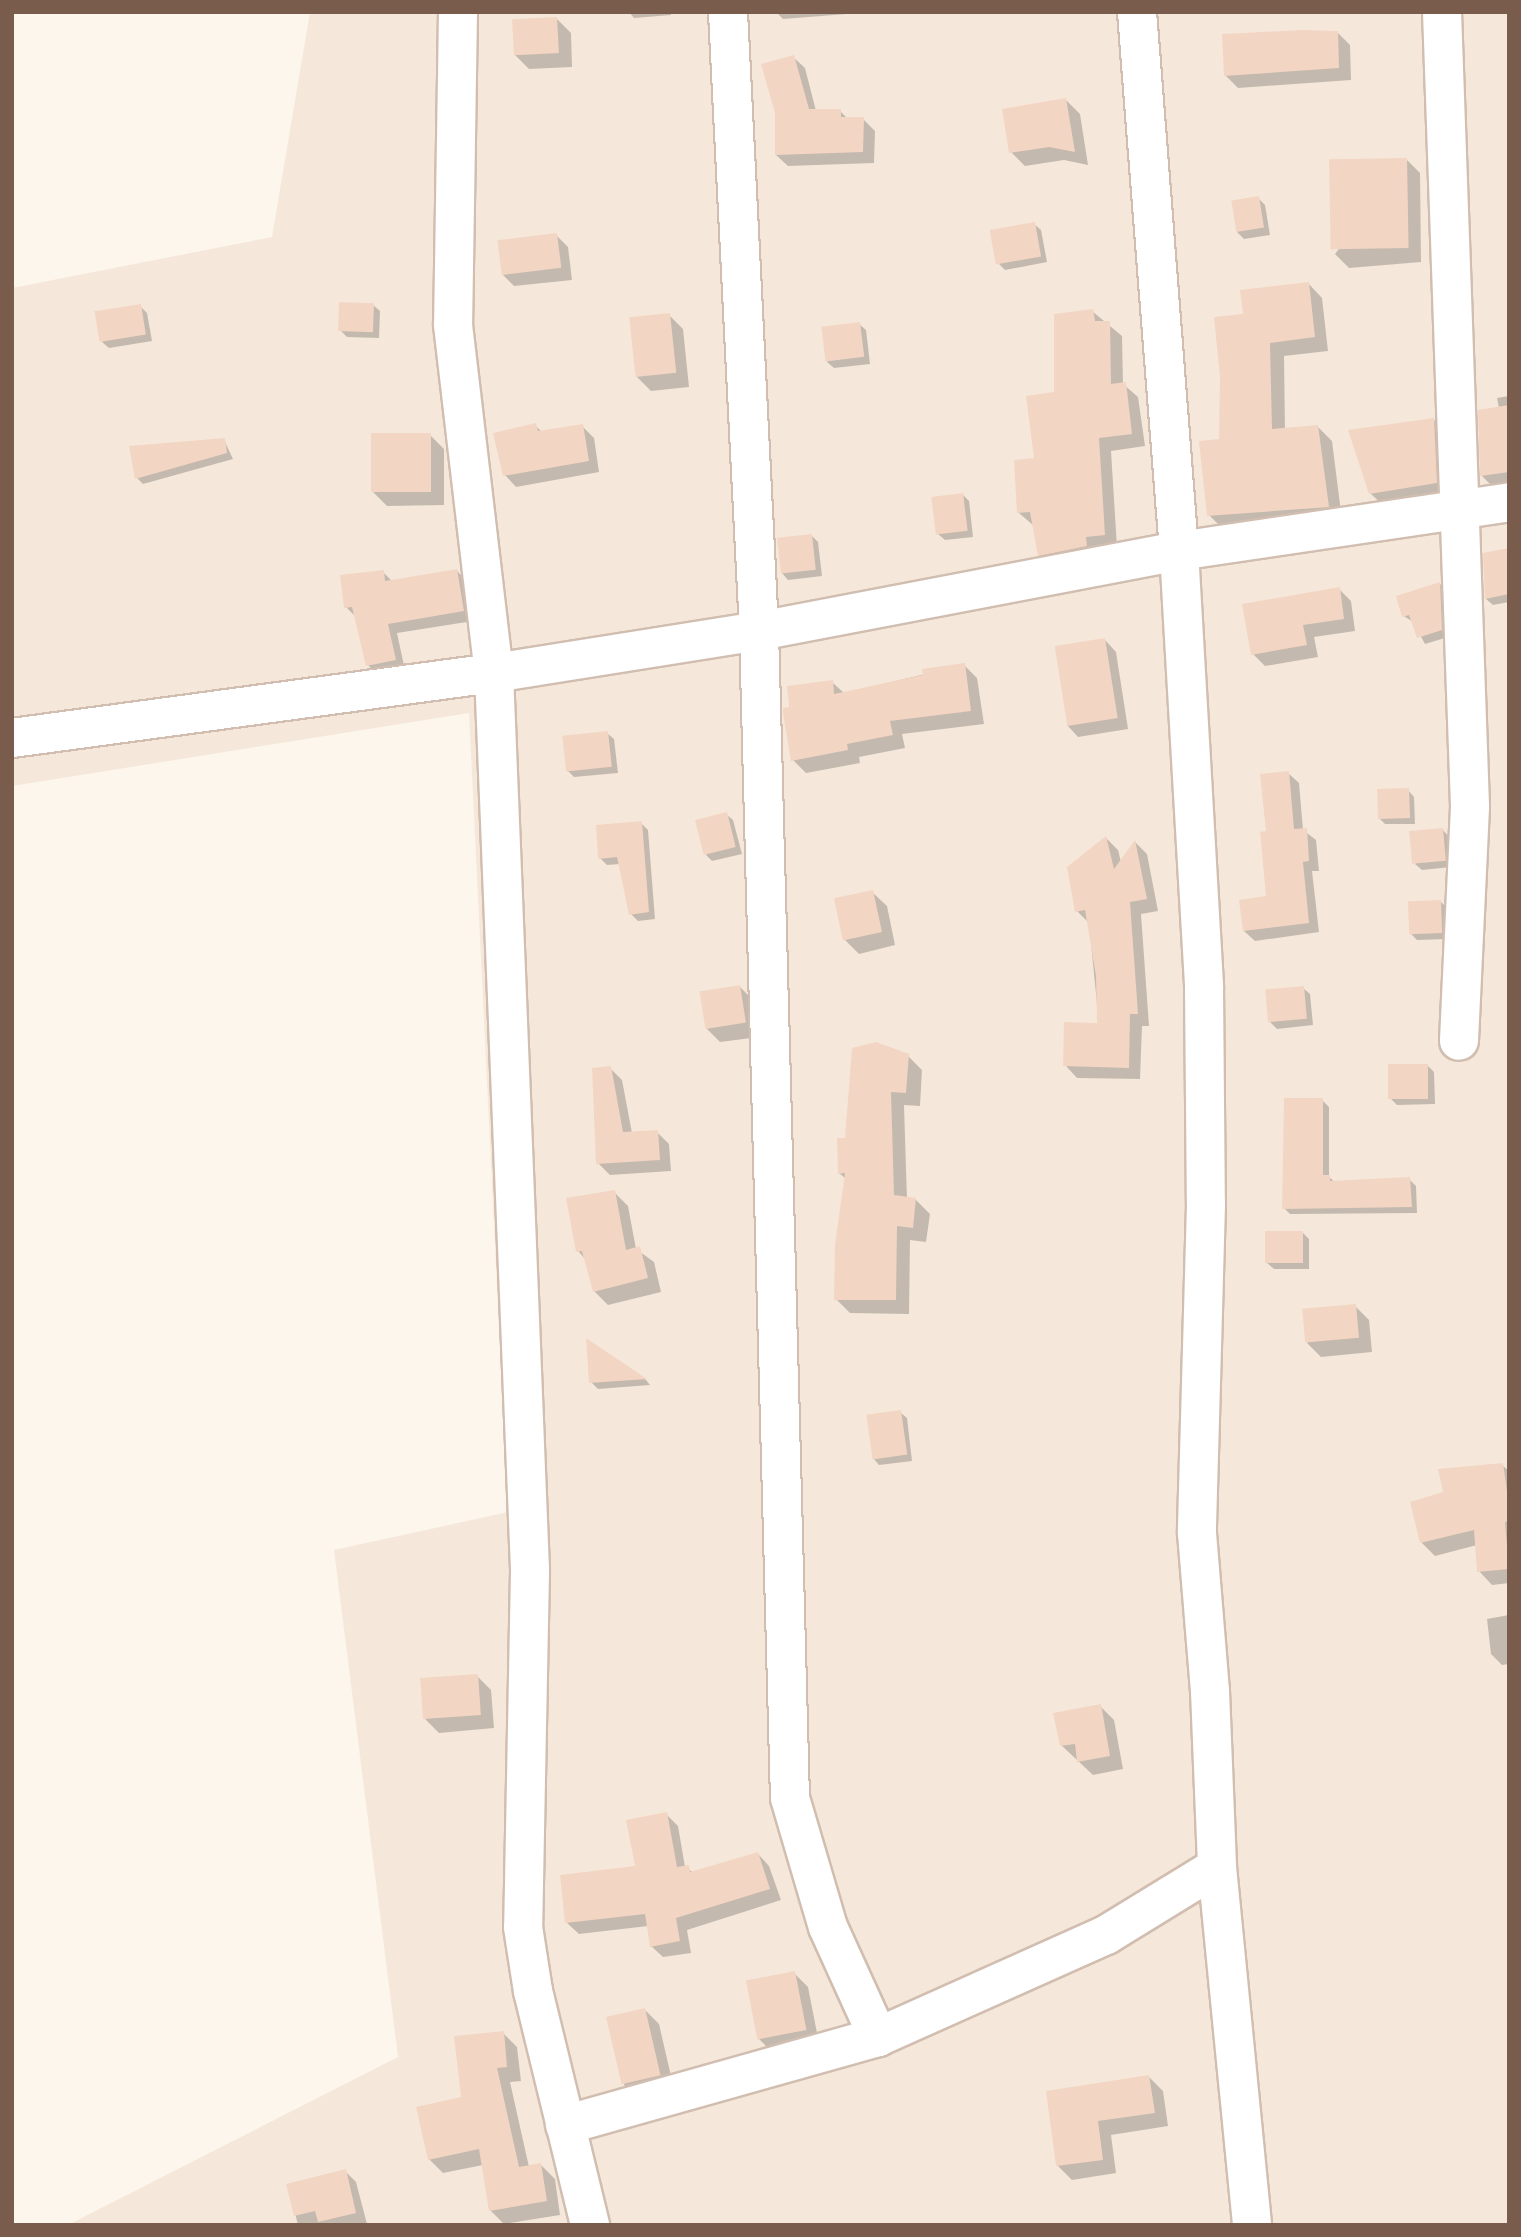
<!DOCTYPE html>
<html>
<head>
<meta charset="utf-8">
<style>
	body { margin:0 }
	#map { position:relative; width:1521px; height:2237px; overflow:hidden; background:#fdf6ec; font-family:"DejaVu Sans",sans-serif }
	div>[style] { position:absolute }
	.residential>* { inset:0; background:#f5e8da }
	.shadow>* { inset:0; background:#0003 }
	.building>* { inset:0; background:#f3d5c3; transform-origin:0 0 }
	.roads { filter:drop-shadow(2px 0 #d1beb0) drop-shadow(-2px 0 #d1beb0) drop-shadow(0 2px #d1beb0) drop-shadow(0 -2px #d1beb0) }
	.minor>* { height:38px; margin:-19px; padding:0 19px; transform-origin:19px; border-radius:19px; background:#fff }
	span { translate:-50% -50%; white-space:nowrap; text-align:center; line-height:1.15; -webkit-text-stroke:6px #fffaf3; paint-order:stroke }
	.frame { position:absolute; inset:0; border:14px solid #7a5c4d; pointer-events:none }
</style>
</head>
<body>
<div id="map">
	<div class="residential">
		<div style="clip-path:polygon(310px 12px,1509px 12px,1509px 2225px,68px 2225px,398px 2057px,334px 1550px,508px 1512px,469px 713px,12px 786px,12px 288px,272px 237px)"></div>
	</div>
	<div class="shadow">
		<div style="clip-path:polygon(629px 12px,671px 12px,671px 15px,634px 18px)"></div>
		<div style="clip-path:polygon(776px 12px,847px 12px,847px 14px,783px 19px)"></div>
		<div style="clip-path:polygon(557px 19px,571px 33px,572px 67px,529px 69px,515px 55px)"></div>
		<div style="clip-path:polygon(1338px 33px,1350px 45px,1351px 80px,1238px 88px,1225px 75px)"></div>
		<div style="clip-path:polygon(793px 57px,805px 68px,816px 111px,840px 111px,848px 119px,863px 119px,875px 131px,874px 163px,788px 166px,776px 155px)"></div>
		<div style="clip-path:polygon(1066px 100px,1080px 114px,1088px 165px,1064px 160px,1025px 166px,1011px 152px)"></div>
		<div style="clip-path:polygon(1406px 159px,1420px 173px,1421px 262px,1349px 268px,1335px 254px)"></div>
		<div style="clip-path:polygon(1258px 198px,1265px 205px,1270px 235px,1244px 239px,1237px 232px)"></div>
		<div style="clip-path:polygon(1034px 224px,1041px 230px,1047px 262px,1005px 270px,999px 264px)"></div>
		<div style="clip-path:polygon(556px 235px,568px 247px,572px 280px,514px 286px,502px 274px)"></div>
		<div style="clip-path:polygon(1308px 283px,1322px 298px,1328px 351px,1284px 356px,1285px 430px,1318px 427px,1332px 441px,1342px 520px,1223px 529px,1209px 515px,1221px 441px,1222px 377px,1245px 315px)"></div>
		<div style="clip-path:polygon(373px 305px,380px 311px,379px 338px,347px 337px,341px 331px)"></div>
		<div style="clip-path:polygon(140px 306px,147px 313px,152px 341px,109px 348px,102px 342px)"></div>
		<div style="clip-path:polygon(1092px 311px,1122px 336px,1123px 384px,1138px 397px,1145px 446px,1111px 451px,1117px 547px,1052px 568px,1039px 555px,1034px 526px,1019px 513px,1056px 394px)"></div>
		<div style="clip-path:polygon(669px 315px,683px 329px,689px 387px,651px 391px,637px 377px)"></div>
		<div style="clip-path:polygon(859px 324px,866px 330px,870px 364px,834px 368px,827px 362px)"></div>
		<div style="clip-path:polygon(1509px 396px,1509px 488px,1496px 490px,1482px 476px,1499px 408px,1497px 398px)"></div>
		<div style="clip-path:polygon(1434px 420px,1448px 434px,1450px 497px,1385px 507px,1370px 493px)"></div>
		<div style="clip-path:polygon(535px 425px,542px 432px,582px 426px,594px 438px,599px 472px,516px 487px,505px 475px)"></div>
		<div style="clip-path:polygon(430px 435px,444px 449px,444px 505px,387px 506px,373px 492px)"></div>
		<div style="clip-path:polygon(224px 440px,233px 459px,143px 484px,137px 478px)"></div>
		<div style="clip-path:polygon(962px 494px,969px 501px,973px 537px,945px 540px,938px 534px)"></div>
		<div style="clip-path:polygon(812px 536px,818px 542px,822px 576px,788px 580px,782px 573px)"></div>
		<div style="clip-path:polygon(1509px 550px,1509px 602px,1493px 605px,1486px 599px)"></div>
		<div style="clip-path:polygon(457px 571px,467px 581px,473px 621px,397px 633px,405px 670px,378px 676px,368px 665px,357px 618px,346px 607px,383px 572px,393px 582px)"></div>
		<div style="clip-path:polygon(1440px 584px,1446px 590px,1448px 637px,1425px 644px,1413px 622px,1404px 616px)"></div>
		<div style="clip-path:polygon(1339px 589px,1351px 601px,1355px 631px,1314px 637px,1318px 657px,1265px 666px,1253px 654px)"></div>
		<div style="clip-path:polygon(1105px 640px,1116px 652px,1128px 729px,1078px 737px,1067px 725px)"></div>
		<div style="clip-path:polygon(964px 665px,977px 678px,984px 724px,902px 734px,905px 748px,859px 757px,860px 763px,806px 773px,793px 760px,832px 682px,844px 693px)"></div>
		<div style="clip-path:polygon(607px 733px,614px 739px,618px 773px,574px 777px,568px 771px)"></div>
		<div style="clip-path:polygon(1288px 773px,1299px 783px,1303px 830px,1316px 840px,1319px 871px,1312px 871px,1319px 932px,1255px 941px,1244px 931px,1268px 898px,1268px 833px)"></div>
		<div style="clip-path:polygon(1408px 790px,1414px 797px,1415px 824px,1385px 824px,1379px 818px)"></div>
		<div style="clip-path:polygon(726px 814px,733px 820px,742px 854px,712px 861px,706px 855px)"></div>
		<div style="clip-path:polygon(641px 823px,648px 830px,655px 919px,638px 921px,631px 914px,620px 864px,607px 865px,600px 858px)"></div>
		<div style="clip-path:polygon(1443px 830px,1449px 837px,1451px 867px,1422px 870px,1415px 864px)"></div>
		<div style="clip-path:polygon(1106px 838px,1118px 850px,1121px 862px,1135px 842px,1147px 854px,1158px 911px,1141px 914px,1149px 1026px,1142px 1026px,1140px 1079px,1077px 1078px,1065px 1065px,1099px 1024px,1089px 923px,1077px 911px)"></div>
		<div style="clip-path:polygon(872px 892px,887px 906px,895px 945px,859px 954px,845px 940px)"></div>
		<div style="clip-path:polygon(1440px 901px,1447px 908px,1448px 939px,1417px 940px,1410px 933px)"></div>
		<div style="clip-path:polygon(740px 987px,754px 1001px,759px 1037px,720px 1042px,706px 1028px)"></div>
		<div style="clip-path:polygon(1303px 988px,1310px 994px,1313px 1025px,1277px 1029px,1270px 1022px)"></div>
		<div style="clip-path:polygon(908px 1056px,922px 1070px,920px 1106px,904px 1105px,907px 1199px,916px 1200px,930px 1214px,926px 1242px,910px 1240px,909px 1314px,850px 1313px,836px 1299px,846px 1179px,839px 1173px,846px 1140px)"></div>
		<div style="clip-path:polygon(1427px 1065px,1434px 1072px,1435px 1104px,1397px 1105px,1390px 1098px)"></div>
		<div style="clip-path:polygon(610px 1068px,622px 1080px,632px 1133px,657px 1132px,669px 1144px,671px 1171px,610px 1175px,598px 1163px)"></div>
		<div style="clip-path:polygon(1322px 1100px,1329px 1107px,1329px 1177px,1336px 1183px,1409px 1179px,1416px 1186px,1417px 1213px,1290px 1214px,1284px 1208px)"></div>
		<div style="clip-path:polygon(614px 1192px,628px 1206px,636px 1249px,654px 1262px,661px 1292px,608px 1305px,594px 1291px,586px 1260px,578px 1251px)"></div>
		<div style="clip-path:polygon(1302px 1232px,1309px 1239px,1309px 1269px,1274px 1269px,1267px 1263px)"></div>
		<div style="clip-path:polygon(1355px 1306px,1369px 1320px,1372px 1352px,1321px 1357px,1307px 1343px)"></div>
		<div style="clip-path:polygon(588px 1341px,646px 1380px,650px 1385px,598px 1389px,591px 1382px)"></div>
		<div style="clip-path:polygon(900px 1412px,907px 1418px,912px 1461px,879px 1465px,873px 1458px)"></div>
		<div style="clip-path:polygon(1502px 1465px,1509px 1471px,1509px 1583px,1492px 1585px,1479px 1571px,1477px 1545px,1435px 1556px,1422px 1543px,1445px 1493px)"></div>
		<div style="clip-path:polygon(1509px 1615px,1509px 1664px,1502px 1665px,1491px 1654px,1487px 1619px)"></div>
		<div style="clip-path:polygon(477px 1676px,491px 1690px,494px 1728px,439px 1733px,425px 1719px)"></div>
		<div style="clip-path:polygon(1100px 1706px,1114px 1720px,1123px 1769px,1093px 1775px,1061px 1745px)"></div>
		<div style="clip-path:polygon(666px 1814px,678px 1826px,685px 1867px,694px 1873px,758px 1854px,769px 1866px,781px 1900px,687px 1930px,691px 1953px,663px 1957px,651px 1946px,648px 1926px,579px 1934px,567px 1923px,637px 1868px)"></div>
		<div style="clip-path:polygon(794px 1973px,808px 1987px,819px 2043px,772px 2052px,758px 2038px)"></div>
		<div style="clip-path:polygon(645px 2010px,659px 2024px,674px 2089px,638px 2099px,624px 2085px)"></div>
		<div style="clip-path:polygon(503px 2033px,517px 2047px,521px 2081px,510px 2082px,529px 2167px,541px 2165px,555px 2179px,560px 2215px,504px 2224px,490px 2210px,483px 2165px,443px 2173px,429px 2159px)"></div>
		<div style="clip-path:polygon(1149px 2077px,1163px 2091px,1168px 2126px,1111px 2135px,1116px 2173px,1072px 2180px,1058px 2166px,1048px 2092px)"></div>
		<div style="clip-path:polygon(345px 2171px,356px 2182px,367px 2224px,298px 2225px,288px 2185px)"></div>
	</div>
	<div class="building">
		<div style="left:557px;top:17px;width:36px;height:45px;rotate:87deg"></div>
		<div style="clip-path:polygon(1303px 30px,1338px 31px,1339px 68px,1224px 76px,1222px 34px)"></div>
		<div style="clip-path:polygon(794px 55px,809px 109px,841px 109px,841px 117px,864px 117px,863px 152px,775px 155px,775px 113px,761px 64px)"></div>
		<div style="clip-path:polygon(1066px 98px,1075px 152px,1049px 147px,1009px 153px,1002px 109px)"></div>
		<div style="left:1407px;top:158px;width:90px;height:78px;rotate:89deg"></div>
		<div style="left:1259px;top:196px;width:32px;height:28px;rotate:81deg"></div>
		<div style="left:1035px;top:222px;width:35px;height:46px;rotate:80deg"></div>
		<div style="left:557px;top:233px;width:35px;height:60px;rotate:83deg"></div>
		<div style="clip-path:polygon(1309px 282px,1315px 337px,1270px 343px,1272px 429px,1318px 425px,1329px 507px,1207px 516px,1199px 441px,1219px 439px,1220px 377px,1214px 317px,1243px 314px,1240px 290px)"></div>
		<div style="left:339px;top:302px;width:35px;height:29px;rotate:2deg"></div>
		<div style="left:141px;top:304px;width:31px;height:47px;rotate:81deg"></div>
		<div style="clip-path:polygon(1093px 309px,1095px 321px,1110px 321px,1111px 384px,1126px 382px,1132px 434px,1099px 438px,1105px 535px,1086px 537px,1087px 546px,1038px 556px,1030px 512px,1017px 513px,1014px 460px,1034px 458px,1026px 396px,1054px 392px,1054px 314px)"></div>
		<div style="left:670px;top:313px;width:60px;height:41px;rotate:84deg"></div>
		<div style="left:860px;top:322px;width:35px;height:39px;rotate:83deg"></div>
		<div style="clip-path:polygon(1509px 405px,1509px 472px,1480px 476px,1478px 410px)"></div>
		<div style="clip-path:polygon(1434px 418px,1437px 483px,1369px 494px,1348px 430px)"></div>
		<div style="clip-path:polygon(536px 423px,538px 431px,583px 424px,589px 461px,503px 476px,493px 433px)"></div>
		<div style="left:371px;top:433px;width:60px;height:59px"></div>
		<div style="clip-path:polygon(225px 438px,227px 453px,135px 479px,129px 446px)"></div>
		<div style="left:963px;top:493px;width:38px;height:32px;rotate:83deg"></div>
		<div style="left:812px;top:534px;width:36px;height:35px;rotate:84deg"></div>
		<div style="clip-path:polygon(1509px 548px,1509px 594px,1485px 599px,1483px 553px)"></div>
		<div style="clip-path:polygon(457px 569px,464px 611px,388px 624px,396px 660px,366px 666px,352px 607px,344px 608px,340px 575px,384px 570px,385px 581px)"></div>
		<div style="clip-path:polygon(1440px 582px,1442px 630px,1417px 638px,1409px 615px,1402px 617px,1396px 596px)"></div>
		<div style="clip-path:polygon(1340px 587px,1344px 619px,1303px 625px,1307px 645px,1251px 655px,1242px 604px)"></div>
		<div style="left:1105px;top:638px;width:81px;height:51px;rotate:81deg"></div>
		<div style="clip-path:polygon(965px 663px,971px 711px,890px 721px,893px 735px,847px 744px,848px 750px,791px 761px,783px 713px,783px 708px,789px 707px,787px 686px,833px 680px,834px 694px,923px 675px,922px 669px)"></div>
		<div style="left:608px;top:731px;width:36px;height:46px;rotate:84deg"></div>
		<div style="clip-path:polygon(1289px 771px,1294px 829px,1307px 828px,1309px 861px,1303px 862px,1309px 923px,1243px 931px,1239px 900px,1266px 896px,1260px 832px,1266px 831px,1260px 774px)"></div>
		<div style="left:1409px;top:788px;width:30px;height:32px;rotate:88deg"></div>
		<div style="left:727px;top:812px;width:36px;height:33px;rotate:76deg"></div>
		<div style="clip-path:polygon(642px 821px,649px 912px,629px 915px,617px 857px,598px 859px,596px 825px)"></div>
		<div style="left:1443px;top:828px;width:33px;height:34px;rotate:85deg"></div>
		<div style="clip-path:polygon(1106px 836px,1114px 869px,1135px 840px,1147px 899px,1130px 902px,1138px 1014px,1130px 1014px,1129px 1068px,1063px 1066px,1064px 1022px,1097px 1023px,1096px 976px,1085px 910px,1075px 912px,1067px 867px)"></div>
		<div style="left:873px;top:890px;width:43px;height:40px;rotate:78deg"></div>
		<div style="left:1441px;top:900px;width:33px;height:33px;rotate:88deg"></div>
		<div style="left:740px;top:985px;width:38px;height:41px;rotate:81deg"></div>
		<div style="left:1304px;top:986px;width:33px;height:39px;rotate:85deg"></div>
		<div style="clip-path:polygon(876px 1042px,909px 1054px,906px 1093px,891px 1092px,894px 1195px,916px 1198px,913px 1228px,897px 1226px,896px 1300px,834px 1300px,835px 1245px,845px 1173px,838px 1174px,837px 1138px,845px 1138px,852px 1048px)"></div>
		<div style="left:1388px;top:1064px;width:40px;height:35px"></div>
		<div style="clip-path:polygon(611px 1066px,623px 1132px,658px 1130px,660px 1160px,596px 1164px,592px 1068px)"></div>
		<div style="clip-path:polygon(1284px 1098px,1323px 1098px,1323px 1175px,1330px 1175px,1330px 1181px,1410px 1177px,1412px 1207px,1282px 1209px)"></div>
		<div style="clip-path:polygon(615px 1190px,626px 1250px,640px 1246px,648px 1278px,593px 1292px,582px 1251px,576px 1252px,566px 1198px)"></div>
		<div style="left:1265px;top:1231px;width:38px;height:32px"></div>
		<div style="left:1356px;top:1304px;width:34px;height:54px;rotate:85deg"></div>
		<div style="clip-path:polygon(586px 1338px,647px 1379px,589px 1383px)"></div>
		<div style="left:901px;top:1410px;width:45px;height:35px;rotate:82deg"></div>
		<div style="clip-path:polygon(1503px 1463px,1509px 1506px,1509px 1521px,1505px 1522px,1509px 1569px,1477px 1572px,1474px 1530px,1420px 1543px,1410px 1502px,1443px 1492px,1438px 1469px)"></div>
		<div style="left:478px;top:1674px;width:41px;height:58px;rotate:86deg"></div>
		<div style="clip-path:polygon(1101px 1704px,1110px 1756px,1077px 1762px,1075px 1744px,1060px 1746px,1053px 1713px)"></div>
		<div style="clip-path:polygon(667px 1812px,677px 1867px,689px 1865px,690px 1872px,758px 1852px,770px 1889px,676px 1918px,680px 1941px,650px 1947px,645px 1914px,565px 1923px,560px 1875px,635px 1866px,626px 1820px)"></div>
		<div style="left:795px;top:1971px;width:60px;height:50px;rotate:79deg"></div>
		<div style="left:645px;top:2008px;width:69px;height:40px;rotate:77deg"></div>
		<div style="clip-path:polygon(504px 2031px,507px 2067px,497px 2068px,519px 2167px,541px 2163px,547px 2201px,489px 2211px,479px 2149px,428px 2160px,416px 2107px,461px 2097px,454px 2036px)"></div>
		<div style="clip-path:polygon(1149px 2075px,1155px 2113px,1098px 2121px,1103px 2160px,1056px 2166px,1046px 2091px)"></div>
		<div style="clip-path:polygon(346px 2169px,356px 2213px,318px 2222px,315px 2211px,294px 2216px,286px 2184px)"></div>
	</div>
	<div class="roads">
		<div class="minor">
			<div style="left:458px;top:12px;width:313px;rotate:90.9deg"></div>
			<div style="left:453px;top:325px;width:350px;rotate:83.3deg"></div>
			<div style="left:494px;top:673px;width:899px;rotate:87.7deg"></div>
			<div style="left:530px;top:1571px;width:356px;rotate:91.1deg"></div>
			<div style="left:523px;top:1927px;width:65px;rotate:81.1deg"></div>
			<div style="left:533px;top:1991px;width:241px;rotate:76.3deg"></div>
			<div style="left:728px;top:12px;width:620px;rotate:87.13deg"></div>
			<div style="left:759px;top:631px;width:1167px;rotate:88.48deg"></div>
			<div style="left:790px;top:1798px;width:134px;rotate:73.6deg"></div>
			<div style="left:828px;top:1927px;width:121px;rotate:65.6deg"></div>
			<div style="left:1137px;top:12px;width:541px;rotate:85.54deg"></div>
			<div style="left:1179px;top:551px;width:438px;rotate:86.7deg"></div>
			<div style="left:1204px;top:988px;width:216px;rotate:89.5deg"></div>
			<div style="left:1206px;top:1204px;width:329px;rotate:91.6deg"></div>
			<div style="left:1197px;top:1533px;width:159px;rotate:85.3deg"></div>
			<div style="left:1210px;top:1691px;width:176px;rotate:87.7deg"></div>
			<div style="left:1217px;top:1867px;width:360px;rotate:84.4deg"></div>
			<div style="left:1442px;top:12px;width:795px;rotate:87.98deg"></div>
			<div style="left:1470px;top:807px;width:234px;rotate:92.7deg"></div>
			<div style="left:12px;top:738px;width:486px;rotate:-7.7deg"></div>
			<div style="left:494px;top:673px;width:268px;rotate:-9deg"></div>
			<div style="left:759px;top:631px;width:428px;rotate:-10.8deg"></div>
			<div style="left:1179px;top:551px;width:334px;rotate:-8.4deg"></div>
			<div style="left:565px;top:2125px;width:325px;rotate:-15.7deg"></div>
			<div style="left:878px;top:2037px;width:250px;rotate:-24.1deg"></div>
			<div style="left:1106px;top:1935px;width:130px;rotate:-31.5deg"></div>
		</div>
	</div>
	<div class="frame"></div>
</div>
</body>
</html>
